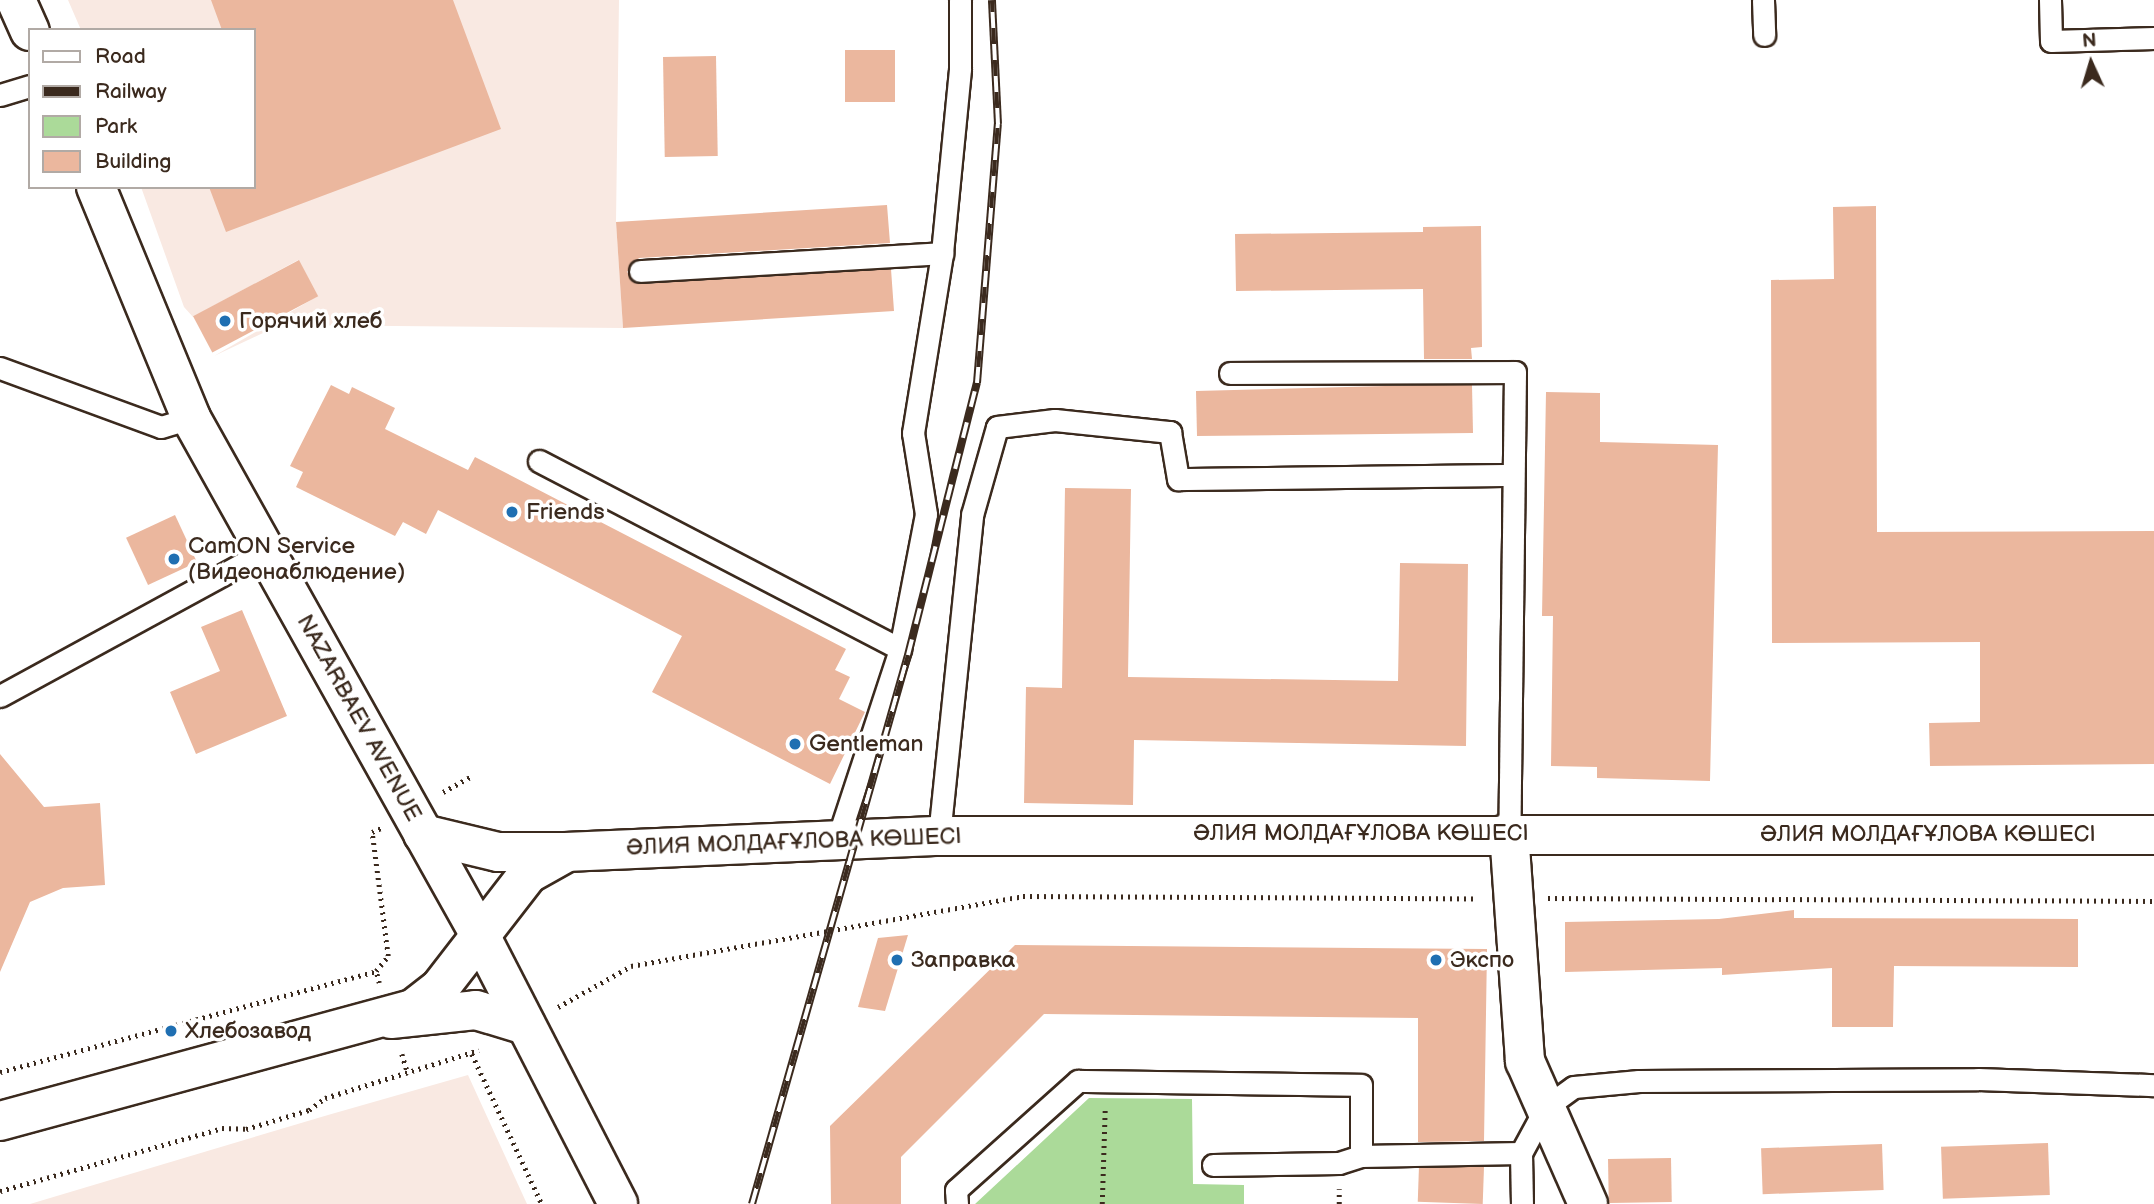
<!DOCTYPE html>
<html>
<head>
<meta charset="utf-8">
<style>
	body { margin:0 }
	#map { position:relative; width:2154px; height:1204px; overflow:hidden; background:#fff; font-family:"Balsamiq Sans",sans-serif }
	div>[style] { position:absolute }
	.built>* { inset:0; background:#f9e9e2 }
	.green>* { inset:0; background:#abda99 }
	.building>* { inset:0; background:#ebb79e; transform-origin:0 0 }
	.path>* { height:4.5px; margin-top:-2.25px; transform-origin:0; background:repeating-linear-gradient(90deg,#3b2a1e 0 2px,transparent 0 7px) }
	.roads { filter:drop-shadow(2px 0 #3b2a1e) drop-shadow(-2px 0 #3b2a1e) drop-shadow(0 2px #3b2a1e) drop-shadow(0 -2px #3b2a1e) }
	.service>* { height:21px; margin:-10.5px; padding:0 10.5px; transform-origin:10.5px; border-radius:10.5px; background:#fff }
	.minor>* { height:38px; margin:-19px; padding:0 19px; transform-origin:19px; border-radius:19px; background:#fff }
	.secondary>* { height:38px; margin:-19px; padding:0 19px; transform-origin:19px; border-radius:19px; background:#fff }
	.rail>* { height:8px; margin-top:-4px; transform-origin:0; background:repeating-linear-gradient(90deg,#fff 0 16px,#3b2a1e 0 32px); box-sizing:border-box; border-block:2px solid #3b2a1e }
	.dots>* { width:19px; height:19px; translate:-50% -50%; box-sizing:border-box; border:4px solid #fff; border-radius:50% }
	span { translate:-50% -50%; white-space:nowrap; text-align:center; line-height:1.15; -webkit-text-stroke:7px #fff; paint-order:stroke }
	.poi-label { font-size:23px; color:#3b2a1e }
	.left { translate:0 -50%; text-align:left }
	.street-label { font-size:23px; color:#3b2a1e }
	.legend { position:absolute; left:28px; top:28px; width:228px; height:161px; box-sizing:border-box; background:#fff; border:2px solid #b1aaa5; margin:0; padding:9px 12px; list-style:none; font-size:21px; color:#3b2a1e }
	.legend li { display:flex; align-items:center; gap:14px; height:35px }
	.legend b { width:35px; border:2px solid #b1aaa5 }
	.north { position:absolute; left:2056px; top:28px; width:70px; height:70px; -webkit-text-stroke:5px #fff; paint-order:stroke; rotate:356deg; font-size:19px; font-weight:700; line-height:28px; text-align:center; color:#3b2a1e }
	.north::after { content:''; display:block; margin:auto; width:24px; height:32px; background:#3b2a1e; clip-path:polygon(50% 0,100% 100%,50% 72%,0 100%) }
</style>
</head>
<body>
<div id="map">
	<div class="built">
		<div style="clip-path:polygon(68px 0,619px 0,616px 222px,623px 328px,280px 325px,214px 356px,318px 296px,298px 260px,193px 317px,184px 307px,141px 187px,254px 187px,254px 30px,81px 30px)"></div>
		<div style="clip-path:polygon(468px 1075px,527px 1204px,30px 1204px,328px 1115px)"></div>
	</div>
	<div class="green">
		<div style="clip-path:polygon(1089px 1098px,1192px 1099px,1193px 1184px,1244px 1185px,1244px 1204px,975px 1204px)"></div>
	</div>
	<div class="building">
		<div style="clip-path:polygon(211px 0,453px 0,501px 129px,226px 232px,209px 187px,254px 187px,254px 30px,222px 30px)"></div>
		<div style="left:845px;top:50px;width:50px;height:52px"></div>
		<div style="left:716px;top:56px;width:100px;height:53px;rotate:89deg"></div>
		<div style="clip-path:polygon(887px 205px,890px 243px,639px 258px,627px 272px,641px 284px,891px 269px,894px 311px,623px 328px,616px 222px)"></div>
		<div style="clip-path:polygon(1876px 206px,1877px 532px,2154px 531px,2154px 764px,1930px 766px,1929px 723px,1980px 722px,1980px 642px,1772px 643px,1771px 280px,1834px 279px,1833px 207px)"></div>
		<div style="clip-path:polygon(1481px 226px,1482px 347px,1471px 348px,1472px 359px,1424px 359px,1423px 289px,1236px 291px,1235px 234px,1423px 232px,1423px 227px)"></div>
		<div style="left:299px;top:260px;width:41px;height:120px;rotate:62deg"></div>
		<div style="clip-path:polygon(331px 385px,349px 394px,352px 387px,395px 408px,385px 429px,468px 470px,475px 457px,846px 649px,835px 670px,850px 677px,839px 699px,865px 712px,830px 784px,652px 692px,682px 636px,438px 510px,426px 534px,403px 522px,395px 536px,296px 487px,303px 472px,290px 466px)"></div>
		<div style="clip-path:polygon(1424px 385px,1472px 385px,1473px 433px,1197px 436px,1196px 391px)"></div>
		<div style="clip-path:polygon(1546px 392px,1600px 393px,1600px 442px,1718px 445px,1710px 781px,1597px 778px,1597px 767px,1551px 766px,1553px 616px,1542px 616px)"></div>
		<div style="clip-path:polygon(1065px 488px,1131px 489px,1128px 677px,1398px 681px,1400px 563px,1468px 564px,1466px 746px,1134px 740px,1133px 805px,1024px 803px,1026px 687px,1062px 688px)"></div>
		<div style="left:175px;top:515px;width:52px;height:54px;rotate:65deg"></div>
		<div style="clip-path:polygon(242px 610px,287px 716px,196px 754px,170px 692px,220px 671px,201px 627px)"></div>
		<div style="clip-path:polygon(0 754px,44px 807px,100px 803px,105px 885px,63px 888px,30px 902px,0 972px)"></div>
		<div style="clip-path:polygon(1794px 910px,1794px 918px,2078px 919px,2078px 967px,1894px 966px,1893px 1027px,1832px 1027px,1832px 968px,1722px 975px,1722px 968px,1565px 972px,1565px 922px,1719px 919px)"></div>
		<div style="clip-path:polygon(908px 935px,885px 1011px,858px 1007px,878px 938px)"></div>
		<div style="clip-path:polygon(1015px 945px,1487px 949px,1484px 1141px,1418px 1142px,1418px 1018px,1044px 1014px,901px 1157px,901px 1204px,831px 1204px,830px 1126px)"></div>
		<div style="left:2048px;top:1143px;width:52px;height:107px;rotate:88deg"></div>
		<div style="left:1882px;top:1144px;width:46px;height:121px;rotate:88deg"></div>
		<div style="left:1671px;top:1158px;width:44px;height:63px;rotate:89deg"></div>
		<div style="left:1484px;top:1167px;width:37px;height:65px;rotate:92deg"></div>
	</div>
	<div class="path">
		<div style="left:443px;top:792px;width:31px;rotate:-29deg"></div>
		<div style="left:1548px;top:898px;width:606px;rotate:0.28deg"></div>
		<div style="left:379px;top:983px;width:12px;rotate:-104deg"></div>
		<div style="left:376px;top:971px;width:19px;rotate:-51deg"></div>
		<div style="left:388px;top:956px;width:125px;rotate:-97.4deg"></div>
		<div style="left:372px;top:832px;width:10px;rotate:-24deg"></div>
		<div style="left:558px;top:1007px;width:84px;rotate:-29.3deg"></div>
		<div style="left:631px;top:966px;width:398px;rotate:-10.1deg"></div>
		<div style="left:1023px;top:896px;width:454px;rotate:0.3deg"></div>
		<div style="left:402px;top:1054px;width:21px;rotate:73deg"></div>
		<div style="left:472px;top:1054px;width:166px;rotate:65deg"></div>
		<div style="left:0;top:1072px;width:389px;rotate:-15deg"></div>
		<div style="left:0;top:1191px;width:231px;rotate:-15.8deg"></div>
		<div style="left:222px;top:1128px;width:24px;rotate:2deg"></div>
		<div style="left:246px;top:1129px;width:66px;rotate:-16.8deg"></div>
		<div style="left:309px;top:1110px;width:20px;rotate:-37deg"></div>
		<div style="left:325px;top:1098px;width:161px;rotate:-17.3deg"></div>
		<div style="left:1102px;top:1204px;width:97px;rotate:-88.2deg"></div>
		<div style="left:1339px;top:1204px;width:15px;rotate:-90deg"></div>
	</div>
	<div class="roads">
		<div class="service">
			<div style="left:1763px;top:0;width:35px;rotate:88deg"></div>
			<div style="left:2050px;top:0;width:41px;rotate:88.6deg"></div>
			<div style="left:2051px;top:41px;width:103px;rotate:-1.7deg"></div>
			<div style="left:0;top:95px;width:31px;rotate:-17deg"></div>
			<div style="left:640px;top:271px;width:303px;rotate:-3.4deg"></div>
			<div style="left:0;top:368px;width:171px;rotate:20.1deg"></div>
			<div style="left:161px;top:427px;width:31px;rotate:-17deg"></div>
			<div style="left:1230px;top:373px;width:285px;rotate:-0.2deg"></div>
			<div style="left:1515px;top:372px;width:460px;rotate:90.7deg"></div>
			<div style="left:539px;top:461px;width:407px;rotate:27.5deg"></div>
			<div style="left:0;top:696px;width:303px;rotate:-28.6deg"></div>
			<div style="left:939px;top:836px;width:323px;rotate:-84.1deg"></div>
			<div style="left:972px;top:515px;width:91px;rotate:-74.1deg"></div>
			<div style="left:997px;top:427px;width:58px;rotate:-6.9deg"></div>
			<div style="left:1055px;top:420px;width:116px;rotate:6deg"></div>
			<div style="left:1170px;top:432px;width:48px;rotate:80.3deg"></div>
			<div style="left:1178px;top:479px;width:335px;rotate:-0.7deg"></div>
			<div style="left:838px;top:838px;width:199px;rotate:-71.8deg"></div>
			<div style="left:900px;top:649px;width:137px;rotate:-79.1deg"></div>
			<div style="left:926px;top:514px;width:82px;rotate:-99.1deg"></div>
			<div style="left:913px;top:433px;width:182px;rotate:-80.8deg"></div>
			<div style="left:942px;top:253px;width:186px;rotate:-84.4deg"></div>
			<div style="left:960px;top:68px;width:68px;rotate:-90deg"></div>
			<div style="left:1521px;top:1153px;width:51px;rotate:88.9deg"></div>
			<div style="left:1213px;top:1165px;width:126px;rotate:-0.9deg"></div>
			<div style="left:1339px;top:1163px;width:23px;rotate:-18deg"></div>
			<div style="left:957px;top:1204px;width:14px;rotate:-94deg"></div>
			<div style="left:956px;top:1190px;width:164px;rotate:-41.8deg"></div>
			<div style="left:1078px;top:1081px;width:283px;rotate:0.8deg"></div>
			<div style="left:1361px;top:1085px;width:71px;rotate:90deg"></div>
			<div style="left:1361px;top:1156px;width:160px;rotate:-1.1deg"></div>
			<div style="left:1521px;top:1153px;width:52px;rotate:-61.5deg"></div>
			<div style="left:1546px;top:1107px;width:34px;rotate:-36deg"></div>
			<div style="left:1574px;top:1087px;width:65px;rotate:-5.3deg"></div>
			<div style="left:1639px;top:1081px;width:339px;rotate:-0.3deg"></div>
			<div style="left:1978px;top:1079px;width:176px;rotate:2deg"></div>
		</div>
		<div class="minor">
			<div style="left:16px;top:0;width:34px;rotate:66deg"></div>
			<div style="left:96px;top:187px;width:250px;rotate:67.6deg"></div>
			<div style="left:191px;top:418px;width:592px;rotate:60.8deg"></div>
			<div style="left:480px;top:935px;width:302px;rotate:62.8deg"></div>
			<div style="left:1509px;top:832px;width:230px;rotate:86deg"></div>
			<div style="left:1525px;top:1061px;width:156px;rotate:66.2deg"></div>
			<div style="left:423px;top:834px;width:77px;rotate:13.5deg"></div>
			<div style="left:498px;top:852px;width:69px"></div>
			<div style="left:391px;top:1019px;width:85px;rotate:-6deg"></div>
			<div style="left:476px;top:1010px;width:52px;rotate:16.7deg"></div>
		</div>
		<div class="secondary">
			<div style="left:0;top:1121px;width:428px;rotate:-15.2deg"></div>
			<div style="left:413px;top:1009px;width:33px;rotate:-38deg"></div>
			<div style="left:439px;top:989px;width:145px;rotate:-52.3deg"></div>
			<div style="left:528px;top:874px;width:45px;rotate:-29.4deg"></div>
			<div style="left:567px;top:852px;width:372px;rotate:-2.5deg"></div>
			<div style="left:939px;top:836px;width:1215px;rotate:-0.05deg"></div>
		</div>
	</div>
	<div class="rail">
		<div style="left:752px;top:1204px;width:571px;rotate:-74.14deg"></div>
		<div style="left:908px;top:655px;width:281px;rotate:-75.8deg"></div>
		<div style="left:977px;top:383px;width:260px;rotate:-85.4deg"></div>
		<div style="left:998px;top:124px;width:124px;rotate:-92.8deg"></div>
	</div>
	<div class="dots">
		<div style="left:225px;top:321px;background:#1f6fb2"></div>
		<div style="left:512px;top:512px;background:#1f6fb2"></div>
		<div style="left:174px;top:559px;background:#1f6fb2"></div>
		<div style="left:795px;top:744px;background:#1f6fb2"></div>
		<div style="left:897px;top:960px;background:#1f6fb2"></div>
		<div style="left:1436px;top:960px;background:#1f6fb2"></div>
		<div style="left:171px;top:1031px;background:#1f6fb2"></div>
	</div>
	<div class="poi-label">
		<span class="left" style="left:239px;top:321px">Горячий хлеб</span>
		<span class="left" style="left:526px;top:512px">Friends</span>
		<span class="left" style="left:188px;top:559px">CamON Service<br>(Видеонаблюдение)</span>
		<span class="left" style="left:809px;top:744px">Gentleman</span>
		<span class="left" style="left:911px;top:960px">Заправка</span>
		<span class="left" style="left:1450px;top:960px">Экспо</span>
		<span class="left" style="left:185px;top:1031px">Хлебозавод</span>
	</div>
	<div class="street-label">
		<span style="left:359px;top:718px;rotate:61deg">NAZARBAEV AVENUE</span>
		<span style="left:1361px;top:833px">ӘЛИЯ МОЛДАҒҰЛОВА КӨШЕСІ</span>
		<span style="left:1928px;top:834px">ӘЛИЯ МОЛДАҒҰЛОВА КӨШЕСІ</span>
		<span style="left:794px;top:842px;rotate:-2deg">ӘЛИЯ МОЛДАҒҰЛОВА КӨШЕСІ</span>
	</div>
	<ul class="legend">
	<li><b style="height:9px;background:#fff"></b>Road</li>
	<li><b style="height:9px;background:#3b2a1e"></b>Railway</li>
	<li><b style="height:19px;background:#abda99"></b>Park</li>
	<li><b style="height:19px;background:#ebb79e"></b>Building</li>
	</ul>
	<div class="north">N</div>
</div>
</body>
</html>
